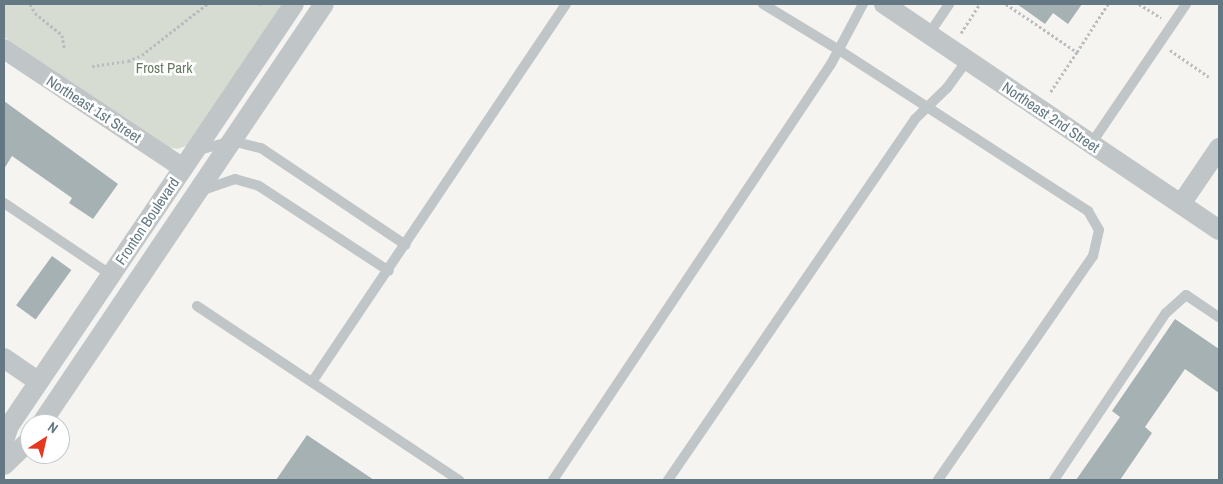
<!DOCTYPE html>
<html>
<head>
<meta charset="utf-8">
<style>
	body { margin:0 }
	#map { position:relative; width:1223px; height:484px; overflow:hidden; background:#f5f4f1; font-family:"Archivo Narrow",sans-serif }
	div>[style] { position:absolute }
	.green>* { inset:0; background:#d7dcd2 }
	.building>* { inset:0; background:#a6b1b4; transform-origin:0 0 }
	.path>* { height:3px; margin-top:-1.5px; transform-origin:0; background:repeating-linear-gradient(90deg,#babdbf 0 2.5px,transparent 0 5px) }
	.lane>* { height:10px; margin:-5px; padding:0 5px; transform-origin:5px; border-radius:5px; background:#c0c5c7 }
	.street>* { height:20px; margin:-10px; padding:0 10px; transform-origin:10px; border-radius:10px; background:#c0c5c7 }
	span { translate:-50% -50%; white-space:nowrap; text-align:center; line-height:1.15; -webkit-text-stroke:5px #fff; paint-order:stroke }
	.park-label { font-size:15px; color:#697a62 }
	.street-label { font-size:15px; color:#637883 }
	.frame { position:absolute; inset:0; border:5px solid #637883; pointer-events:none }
	.north { position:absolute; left:20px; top:414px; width:50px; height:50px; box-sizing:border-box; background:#fff; border:1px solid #c1c9cd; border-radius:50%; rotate:35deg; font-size:14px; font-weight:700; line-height:20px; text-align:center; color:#637883 }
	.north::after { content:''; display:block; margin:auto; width:18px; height:22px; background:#e6371f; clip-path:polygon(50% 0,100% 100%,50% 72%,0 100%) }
</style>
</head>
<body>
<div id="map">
	<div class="green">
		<div style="clip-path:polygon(4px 4px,284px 4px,189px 145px,177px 149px,168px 147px,4px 37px)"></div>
	</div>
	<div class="building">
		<div style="clip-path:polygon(1017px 4px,1082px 4px,1068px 24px,1053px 13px,1045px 24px)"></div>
		<div style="clip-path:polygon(4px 101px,118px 184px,93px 219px,69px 203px,72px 198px,12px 156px,4px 169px)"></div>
		<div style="left:52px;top:256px;width:24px;height:61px;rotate:36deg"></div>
		<div style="clip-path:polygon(1175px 319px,1219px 349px,1219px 393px,1185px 369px,1145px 427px,1152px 433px,1120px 480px,1076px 480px,1120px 417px,1112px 411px)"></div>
		<div style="clip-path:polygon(307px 435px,374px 480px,276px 480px)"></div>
	</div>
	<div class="path">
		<div style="left:30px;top:4px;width:10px;rotate:61deg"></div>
		<div style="left:35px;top:13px;width:35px;rotate:39deg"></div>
		<div style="left:62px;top:35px;width:13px;rotate:81deg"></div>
		<div style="left:260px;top:4px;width:1px"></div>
		<div style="left:1006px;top:4px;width:86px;rotate:34.1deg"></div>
		<div style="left:1077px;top:52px;width:50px;rotate:123.7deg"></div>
		<div style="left:1139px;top:4px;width:26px;rotate:32deg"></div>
		<div style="left:961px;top:33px;width:35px;rotate:-57deg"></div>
		<div style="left:1170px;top:50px;width:47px;rotate:34.7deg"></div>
		<div style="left:1077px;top:52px;width:57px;rotate:-57.1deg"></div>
		<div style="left:92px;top:66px;width:36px;rotate:-8deg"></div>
		<div style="left:128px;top:61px;width:15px;rotate:-23deg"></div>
		<div style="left:142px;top:55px;width:83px;rotate:-38.1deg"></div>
	</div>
	<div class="lane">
		<div style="left:763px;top:4px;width:89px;rotate:31.2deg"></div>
		<div style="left:839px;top:50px;width:297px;rotate:32.9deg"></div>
		<div style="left:1088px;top:211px;width:22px;rotate:60deg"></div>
		<div style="left:1099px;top:230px;width:27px;rotate:103deg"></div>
		<div style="left:1093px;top:256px;width:272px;rotate:124.7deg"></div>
		<div style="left:929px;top:34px;width:36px;rotate:-56deg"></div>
		<div style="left:1091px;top:144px;width:169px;rotate:-55.8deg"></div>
		<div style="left:199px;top:150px;width:34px;rotate:-15deg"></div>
		<div style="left:232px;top:141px;width:30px;rotate:14deg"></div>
		<div style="left:261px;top:148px;width:174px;rotate:33.8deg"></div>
		<div style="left:203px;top:190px;width:34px;rotate:-19deg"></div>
		<div style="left:235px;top:179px;width:25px;rotate:16deg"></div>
		<div style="left:259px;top:186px;width:155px;rotate:33.2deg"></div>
		<div style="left:4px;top:203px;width:129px;rotate:33.9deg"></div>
		<div style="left:197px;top:306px;width:315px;rotate:33.6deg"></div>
		<div style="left:312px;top:382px;width:455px;rotate:-56.1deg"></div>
		<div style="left:553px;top:480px;width:500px;rotate:-56.25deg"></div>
		<div style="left:831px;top:64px;width:68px;rotate:-61.9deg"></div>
		<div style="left:668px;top:480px;width:437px;rotate:-55.6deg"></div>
		<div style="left:915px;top:119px;width:45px;rotate:-44.1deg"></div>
		<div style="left:947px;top:88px;width:34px;rotate:-54deg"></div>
		<div style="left:1054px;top:480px;width:201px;rotate:-56.2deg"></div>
		<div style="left:1166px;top:313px;width:27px;rotate:-42deg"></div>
		<div style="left:1186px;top:295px;width:40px;rotate:34deg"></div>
	</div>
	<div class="street">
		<div style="left:884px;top:4px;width:404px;rotate:34deg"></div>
		<div style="left:4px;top:49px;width:215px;rotate:33.6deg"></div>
		<div style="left:1181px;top:204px;width:68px;rotate:-55.8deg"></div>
		<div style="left:4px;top:358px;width:42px;rotate:34.4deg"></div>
		<div style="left:41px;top:424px;width:506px;rotate:-56.03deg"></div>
		<div style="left:4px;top:441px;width:16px;rotate:-72deg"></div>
		<div style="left:9px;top:426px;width:509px;rotate:-55.97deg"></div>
		<div style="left:4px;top:465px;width:36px;rotate:-44deg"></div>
	</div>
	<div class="park-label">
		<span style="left:164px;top:68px">Frost Park</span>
	</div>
	<div class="street-label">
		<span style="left:94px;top:109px;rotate:33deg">Northeast 1st Street</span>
		<span style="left:1051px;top:117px;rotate:34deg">Northeast 2nd Street</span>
		<span style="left:147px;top:221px;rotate:-56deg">Fronton Boulevard</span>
	</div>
	<div class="frame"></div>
	<div class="north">N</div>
</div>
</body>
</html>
